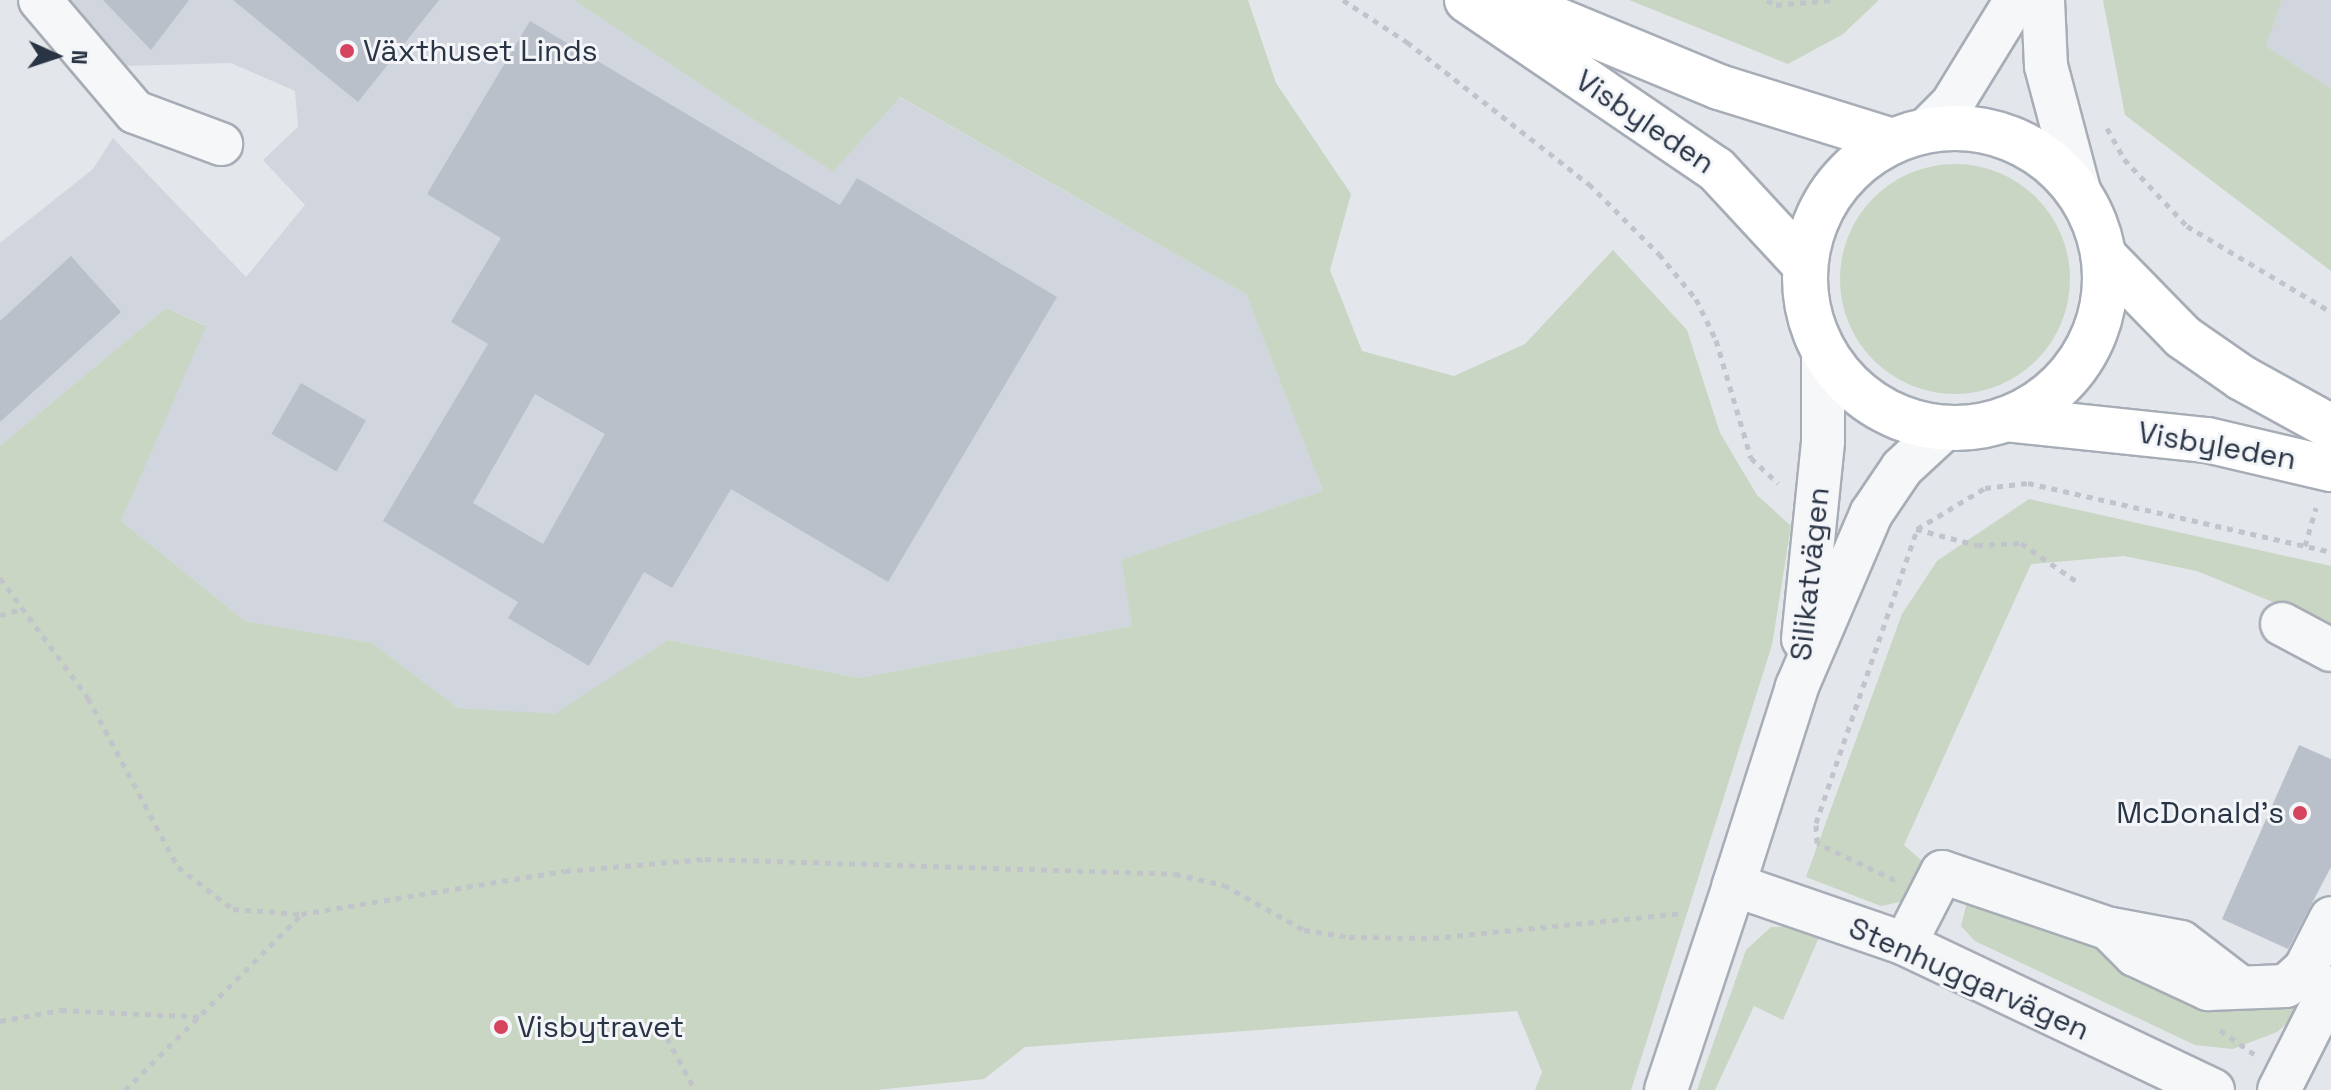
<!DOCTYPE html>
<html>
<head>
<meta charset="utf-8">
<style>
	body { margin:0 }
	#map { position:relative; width:2331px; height:1090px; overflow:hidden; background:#e3e6eb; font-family:"Space Grotesk",sans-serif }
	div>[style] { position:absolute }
	.built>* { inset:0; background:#d0d5de }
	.green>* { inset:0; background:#c8d6c3 }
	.round { border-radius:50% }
	.building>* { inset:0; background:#b9c0ca; transform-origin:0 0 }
	.path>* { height:5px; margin-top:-2.5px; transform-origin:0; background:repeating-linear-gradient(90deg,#c1c4ca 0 6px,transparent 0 12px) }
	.roads { filter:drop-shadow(2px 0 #a7adb6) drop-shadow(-2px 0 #a7adb6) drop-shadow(0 2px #a7adb6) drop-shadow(0 -2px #a7adb6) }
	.minor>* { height:42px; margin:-21px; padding:0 21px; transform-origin:21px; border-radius:21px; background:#f6f7f9 }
	.major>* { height:44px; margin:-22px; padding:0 22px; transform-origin:22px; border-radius:22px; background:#fff }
	.major>.ring { margin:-22px; padding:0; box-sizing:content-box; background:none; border:44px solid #fff; border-radius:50% }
	.dots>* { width:22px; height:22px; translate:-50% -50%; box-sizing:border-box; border:4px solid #f3f5f8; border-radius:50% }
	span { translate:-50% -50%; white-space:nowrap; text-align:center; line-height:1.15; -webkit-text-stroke:6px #f3f5f8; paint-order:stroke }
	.poi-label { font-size:30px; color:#293445 }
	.left { translate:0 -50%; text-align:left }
	.right { translate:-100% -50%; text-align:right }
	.street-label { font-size:30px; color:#293445 }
	.north { position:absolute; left:16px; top:16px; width:80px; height:80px; -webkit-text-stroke:6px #f3f5f8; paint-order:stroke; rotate:93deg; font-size:22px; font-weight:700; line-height:32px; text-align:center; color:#293445 }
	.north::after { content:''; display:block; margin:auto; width:28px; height:36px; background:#293445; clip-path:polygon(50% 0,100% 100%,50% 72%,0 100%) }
</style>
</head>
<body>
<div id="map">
	<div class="built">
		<div style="clip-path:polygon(65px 0,574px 0,833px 172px,899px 97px,1246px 294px,1323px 491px,1121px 560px,1132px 626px,859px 678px,668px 640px,555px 715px,458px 708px,372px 643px,245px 621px,121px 521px,205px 325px,166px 308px,0 446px,0 243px,93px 169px,113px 138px,246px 277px,305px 205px,263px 160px,298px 127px,295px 91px,231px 63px,122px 66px)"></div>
		<div style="clip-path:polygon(2282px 0,2331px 0,2331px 89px,2266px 46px)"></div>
	</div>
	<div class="green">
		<div style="clip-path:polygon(574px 0,1248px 0,1276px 83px,1351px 194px,1330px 270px,1362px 351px,1454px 376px,1525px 344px,1613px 250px,1687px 330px,1720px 433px,1757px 495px,1791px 526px,1772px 645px,1631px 1090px,1535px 1090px,1542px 1072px,1517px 1011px,1025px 1047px,984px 1079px,876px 1090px,0 1090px,0 446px,166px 308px,206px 326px,121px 521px,245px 621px,372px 643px,458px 708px,555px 714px,668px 640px,859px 678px,1132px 626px,1121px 560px,1323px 491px,1246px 294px,900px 97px,833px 172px)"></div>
		<div style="clip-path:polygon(1629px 0,1879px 0,1843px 34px,1788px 64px)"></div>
		<div style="clip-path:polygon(2103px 0,2282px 0,2266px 46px,2331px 89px,2331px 271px,2125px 115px)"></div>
		<div class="round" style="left:1840px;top:164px;width:230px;height:230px"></div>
		<div style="clip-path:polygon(2029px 499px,2331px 566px,2331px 626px,2197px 571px,2124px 556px,2031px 564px,1904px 845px,1921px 860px,1920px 876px,1904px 901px,1881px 906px,1806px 877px,1902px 614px,1937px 561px)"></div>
		<div style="clip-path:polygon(1967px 902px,2085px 942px,2224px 1005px,2331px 936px,2331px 967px,2318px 997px,2277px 1032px,2233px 1049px,2195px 1045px,1975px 941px,1961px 926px)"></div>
		<div style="clip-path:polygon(1795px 926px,1820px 935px,1783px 1020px,1754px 1006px,1715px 1090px,1697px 1090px,1746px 950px,1771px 927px)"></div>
	</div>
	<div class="building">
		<div style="clip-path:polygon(103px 0,189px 0,151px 50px)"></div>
		<div style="clip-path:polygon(233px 0,439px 0,358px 102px)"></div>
		<div style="clip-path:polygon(evenodd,530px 21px,840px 205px,857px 178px,1057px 297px,888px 582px,731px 489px,672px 588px,644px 572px,589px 666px,508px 618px,518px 602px,383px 521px,488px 344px,451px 322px,501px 238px,427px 194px,530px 21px,535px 394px,605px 434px,543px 544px,473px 503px,535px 394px)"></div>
		<div style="clip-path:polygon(71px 256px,121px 312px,0 422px,0 321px)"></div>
		<div style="left:301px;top:383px;width:75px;height:59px;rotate:30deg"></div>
		<div style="clip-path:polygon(2299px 745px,2331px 759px,2331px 867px,2288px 949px,2222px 919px)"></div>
	</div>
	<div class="path">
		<div style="left:1343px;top:0;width:77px;rotate:33.3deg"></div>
		<div style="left:1407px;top:42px;width:231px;rotate:38deg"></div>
		<div style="left:1589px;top:184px;width:99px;rotate:45deg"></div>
		<div style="left:1659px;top:254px;width:58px;rotate:50.6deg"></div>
		<div style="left:1696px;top:299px;width:46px;rotate:64deg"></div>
		<div style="left:1716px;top:340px;width:123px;rotate:73.5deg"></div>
		<div style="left:1751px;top:458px;width:37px;rotate:43deg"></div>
		<div style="left:1767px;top:0;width:10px;rotate:29deg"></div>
		<div style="left:1776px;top:5px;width:57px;rotate:-5deg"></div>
		<div style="left:2107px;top:128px;width:35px;rotate:61deg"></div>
		<div style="left:2124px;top:159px;width:92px;rotate:46.8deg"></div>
		<div style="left:2187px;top:226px;width:168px;rotate:30.8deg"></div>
		<div style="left:1916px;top:529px;width:63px;rotate:14.7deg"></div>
		<div style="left:1977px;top:545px;width:44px;rotate:-2.6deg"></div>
		<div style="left:2021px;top:543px;width:67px;rotate:34.6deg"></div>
		<div style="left:2305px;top:546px;width:40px;rotate:-74deg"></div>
		<div style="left:0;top:578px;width:149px;rotate:53.7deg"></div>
		<div style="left:88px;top:698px;width:191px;rotate:62deg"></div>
		<div style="left:178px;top:867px;width:69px;rotate:37.4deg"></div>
		<div style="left:233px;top:909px;width:68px;rotate:4.2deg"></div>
		<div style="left:301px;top:914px;width:267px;rotate:-9.3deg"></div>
		<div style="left:565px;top:871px;width:141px;rotate:-4.9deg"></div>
		<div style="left:705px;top:859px;width:470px;rotate:1.8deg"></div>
		<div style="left:1175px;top:874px;width:50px;rotate:12.7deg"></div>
		<div style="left:1224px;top:885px;width:92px;rotate:29.4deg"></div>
		<div style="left:1304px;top:930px;width:46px;rotate:8.8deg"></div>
		<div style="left:1349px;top:937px;width:84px;rotate:0.7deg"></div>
		<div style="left:1433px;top:938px;width:250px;rotate:-5.7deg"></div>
		<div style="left:0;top:615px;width:23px;rotate:-15deg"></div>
		<div style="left:1895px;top:880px;width:86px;rotate:-154.6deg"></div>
		<div style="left:1817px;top:843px;width:20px;rotate:-93deg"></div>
		<div style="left:1816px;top:823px;width:311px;rotate:-71deg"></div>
		<div style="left:1917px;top:529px;width:79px;rotate:-31.1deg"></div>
		<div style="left:1985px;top:488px;width:43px;rotate:-6.6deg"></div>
		<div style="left:2028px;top:483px;width:311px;rotate:12.8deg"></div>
		<div style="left:0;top:1021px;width:62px;rotate:-10.2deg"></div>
		<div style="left:61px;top:1010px;width:144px;rotate:2.8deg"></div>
		<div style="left:661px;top:1027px;width:72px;rotate:61.6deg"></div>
		<div style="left:2220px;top:1030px;width:42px;rotate:35.2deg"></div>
		<div style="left:125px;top:1090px;width:248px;rotate:-44.8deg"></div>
	</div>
	<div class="roads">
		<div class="minor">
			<div style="left:40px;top:0;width:147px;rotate:49.7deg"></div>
			<div style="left:135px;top:112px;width:92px;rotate:20.4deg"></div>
			<div style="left:2043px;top:0;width:66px;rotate:87.4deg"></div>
			<div style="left:2046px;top:66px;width:132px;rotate:75.1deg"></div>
			<div style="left:1926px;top:130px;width:37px;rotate:-45deg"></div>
			<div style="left:1952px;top:104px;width:122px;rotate:-58.4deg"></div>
			<div style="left:1945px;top:428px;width:59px;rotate:137.1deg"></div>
			<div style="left:1902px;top:468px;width:55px;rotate:124deg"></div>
			<div style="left:1871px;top:514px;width:188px;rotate:113.2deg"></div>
			<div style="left:1797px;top:687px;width:208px;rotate:107.7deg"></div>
			<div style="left:1734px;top:885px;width:181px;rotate:19deg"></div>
			<div style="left:1905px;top:944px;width:341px;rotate:25.4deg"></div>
			<div style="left:2282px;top:624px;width:55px;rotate:28deg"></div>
			<div style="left:1803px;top:639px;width:199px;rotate:-84.2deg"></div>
			<div style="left:1823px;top:441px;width:91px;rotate:-90deg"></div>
			<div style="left:2111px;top:929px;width:71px;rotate:10.5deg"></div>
			<div style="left:2181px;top:942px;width:74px;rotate:37.3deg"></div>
			<div style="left:1905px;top:944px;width:81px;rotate:-62.8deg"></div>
			<div style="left:1942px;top:872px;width:176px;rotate:18.8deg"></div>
			<div style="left:2109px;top:929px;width:37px;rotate:45deg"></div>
			<div style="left:2135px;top:955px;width:81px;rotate:25deg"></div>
			<div style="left:2208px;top:989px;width:78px;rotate:-2.2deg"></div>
			<div style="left:2286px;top:986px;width:25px;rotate:-42deg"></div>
			<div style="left:2305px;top:969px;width:57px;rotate:-63deg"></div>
			<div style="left:1666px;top:1090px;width:216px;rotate:-71.6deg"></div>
			<div style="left:2279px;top:1090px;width:115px;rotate:-63.2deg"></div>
		</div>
		<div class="major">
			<div style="left:1467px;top:0;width:301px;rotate:34.2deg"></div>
			<div style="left:1716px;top:169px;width:131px;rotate:47.2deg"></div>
			<div style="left:1509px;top:0;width:227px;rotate:22.5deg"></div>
			<div style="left:1719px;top:87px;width:181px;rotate:17.3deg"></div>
			<div class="ring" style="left:1805px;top:128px;width:256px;height:256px"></div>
			<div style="left:2104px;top:256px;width:113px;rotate:45.7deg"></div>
			<div style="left:2183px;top:337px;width:72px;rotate:34.8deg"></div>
			<div style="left:2242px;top:378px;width:102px;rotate:28.8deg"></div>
			<div style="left:2006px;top:419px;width:202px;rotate:6deg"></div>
			<div style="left:2207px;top:440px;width:127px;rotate:13.2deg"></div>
		</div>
	</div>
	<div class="dots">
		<div style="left:347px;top:51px;background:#d5435d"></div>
		<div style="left:2300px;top:813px;background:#d5435d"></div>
		<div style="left:501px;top:1027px;background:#d5435d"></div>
	</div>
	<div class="poi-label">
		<span class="left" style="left:363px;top:51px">Växthuset Linds</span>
		<span class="right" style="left:2284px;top:813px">McDonald's</span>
		<span class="left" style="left:517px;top:1027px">Visbytravet</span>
	</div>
	<div class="street-label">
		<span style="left:1645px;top:122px;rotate:34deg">Visbyleden</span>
		<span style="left:2217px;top:446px;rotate:10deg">Visbyleden</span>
		<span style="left:1810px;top:574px;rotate:-84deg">Silikatvägen</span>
		<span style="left:1969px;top:979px;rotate:24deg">Stenhuggarvägen</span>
	</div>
	<div class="north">N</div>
</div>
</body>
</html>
